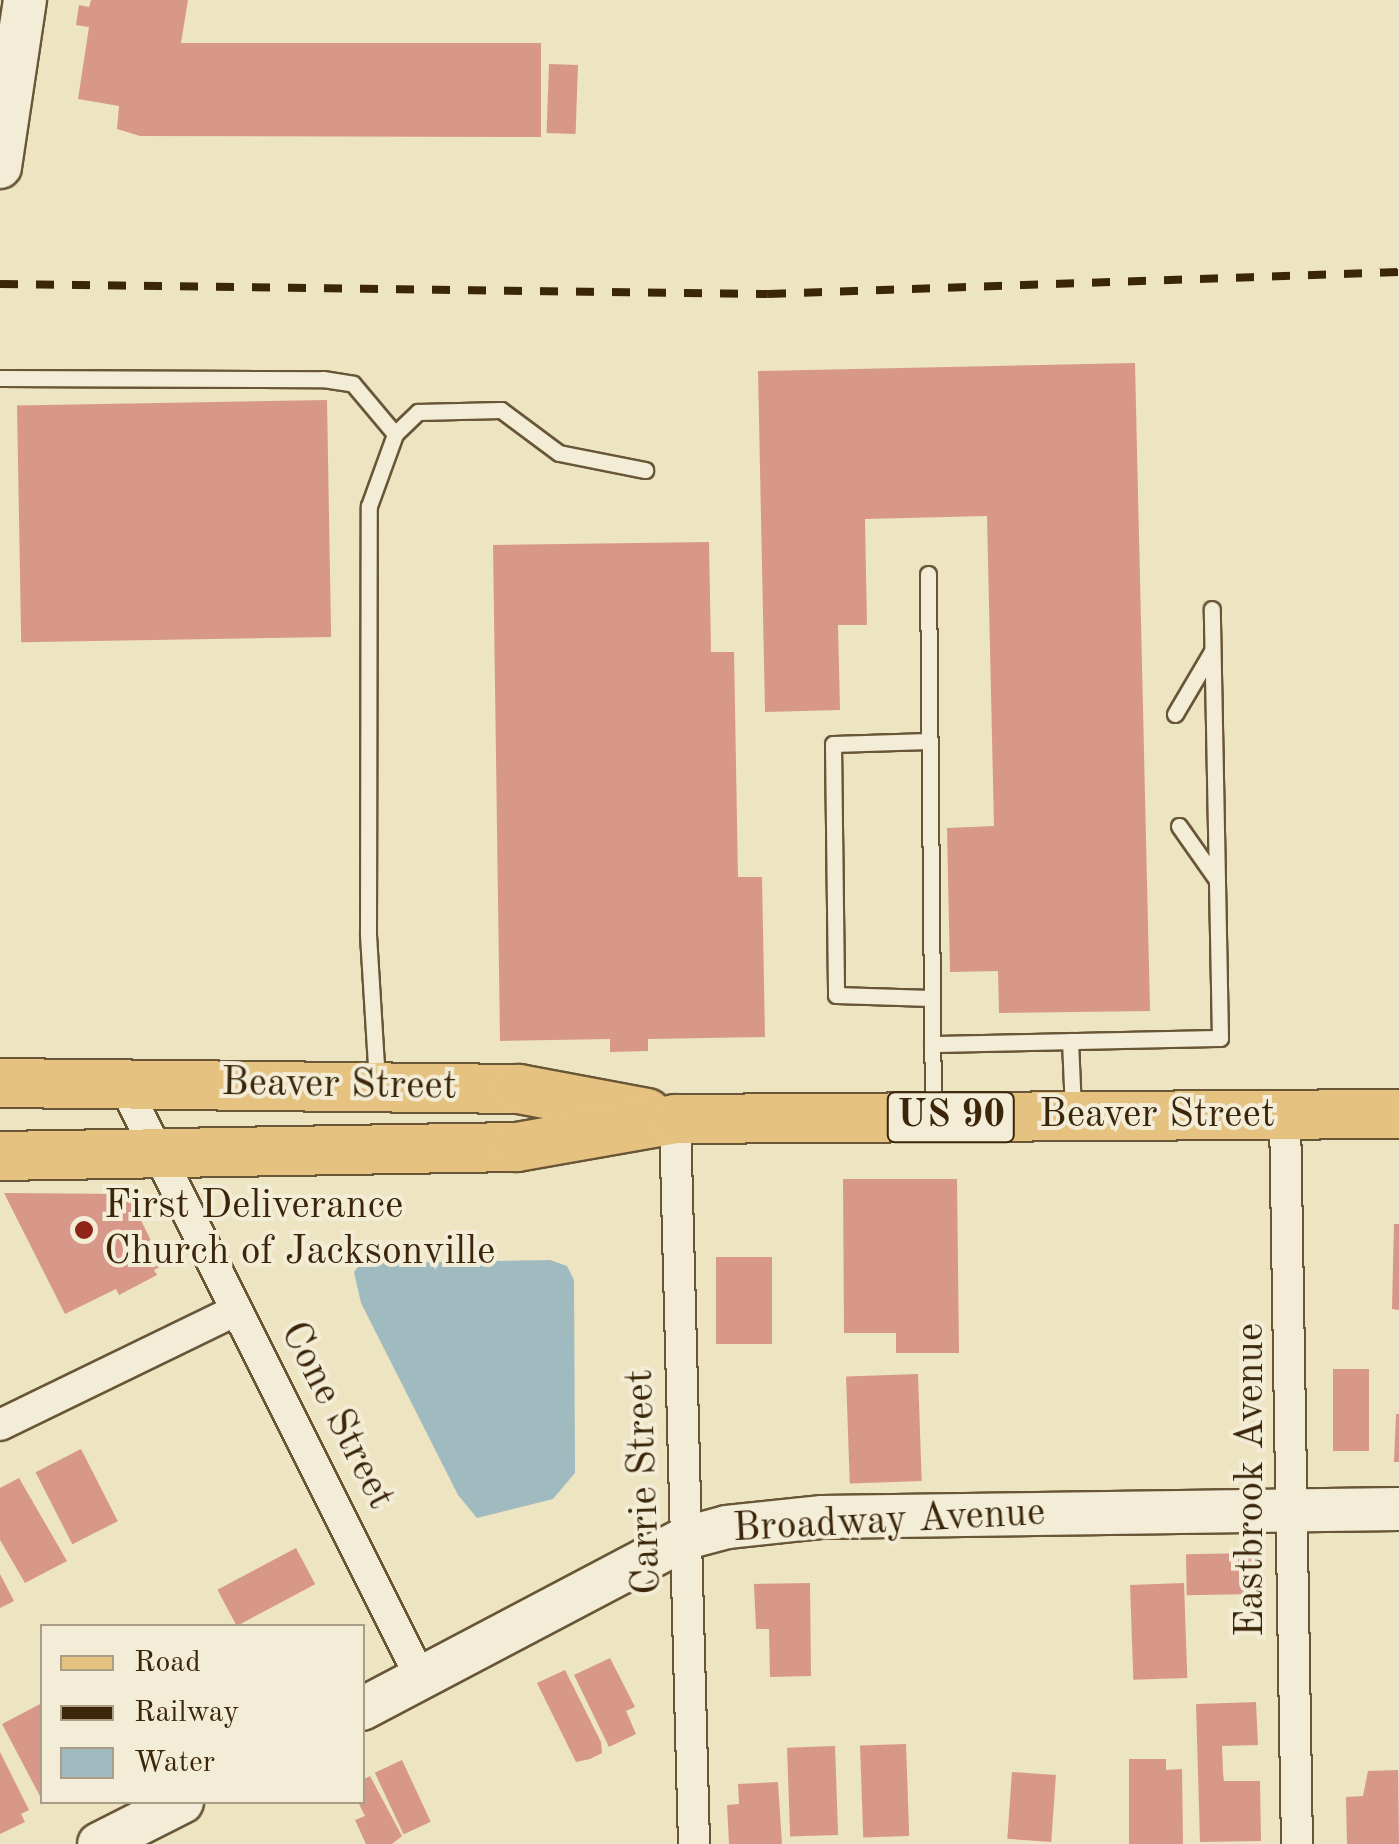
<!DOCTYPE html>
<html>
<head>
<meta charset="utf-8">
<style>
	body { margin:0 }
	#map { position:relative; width:1399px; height:1844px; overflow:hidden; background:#ede4c1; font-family:"Old Standard TT",serif }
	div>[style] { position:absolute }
	.water>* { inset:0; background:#a0bbbf }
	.building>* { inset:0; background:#d7988a; transform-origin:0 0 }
	.roads { filter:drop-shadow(2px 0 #685637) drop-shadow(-2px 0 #685637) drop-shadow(0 2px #685637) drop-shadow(0 -2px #685637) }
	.lane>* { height:15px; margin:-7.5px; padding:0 7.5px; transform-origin:7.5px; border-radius:7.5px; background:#f3edd7 }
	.street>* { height:30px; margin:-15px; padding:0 15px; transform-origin:15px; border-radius:15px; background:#f3edd7 }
	.secondary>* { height:42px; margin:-21px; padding:0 21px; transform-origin:21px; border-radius:21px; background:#f3edd7 }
	.primary>* { height:48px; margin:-24px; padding:0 24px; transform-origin:24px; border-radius:24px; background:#e6c280 }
	.rail>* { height:8px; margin-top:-4px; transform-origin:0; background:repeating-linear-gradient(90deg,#3b2609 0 18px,transparent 0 36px) }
	.dots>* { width:28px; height:28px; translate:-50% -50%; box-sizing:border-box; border:5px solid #f3edd7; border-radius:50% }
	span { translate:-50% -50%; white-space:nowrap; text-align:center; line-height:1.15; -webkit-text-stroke:8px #f3edd7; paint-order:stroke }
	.shield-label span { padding:2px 8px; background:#f3edd7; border:2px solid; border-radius:8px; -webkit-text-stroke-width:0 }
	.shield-label { font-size:38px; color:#3b2609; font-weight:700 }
	.street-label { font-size:40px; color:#3b2609 }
	.poi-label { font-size:40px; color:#3b2609 }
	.left { translate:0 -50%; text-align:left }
	.legend { position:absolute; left:40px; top:1624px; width:325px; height:180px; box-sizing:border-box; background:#f3edd7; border:2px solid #a99d85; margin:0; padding:12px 18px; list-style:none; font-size:30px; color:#3b2609 }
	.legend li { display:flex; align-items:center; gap:20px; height:50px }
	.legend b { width:50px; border:2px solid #a99d85 }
</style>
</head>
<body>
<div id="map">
	<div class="water">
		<div style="clip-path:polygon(550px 1260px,567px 1266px,574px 1280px,575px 1473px,553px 1499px,477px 1518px,458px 1495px,361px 1303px,354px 1272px,361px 1263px)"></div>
	</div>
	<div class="building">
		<div style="clip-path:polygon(91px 0,188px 0,181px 43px,541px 43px,541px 137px,140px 136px,117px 129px,119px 106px,78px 99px,89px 27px,76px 25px,79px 5px,89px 7px)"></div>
		<div style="left:549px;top:64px;width:29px;height:69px;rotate:2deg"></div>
		<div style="clip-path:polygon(1135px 363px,1150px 1011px,999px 1013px,998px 971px,950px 972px,947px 828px,994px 826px,987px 516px,865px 519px,867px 625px,838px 625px,840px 710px,765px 712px,758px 371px)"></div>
		<div style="left:327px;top:400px;width:237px;height:310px;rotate:89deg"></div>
		<div style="clip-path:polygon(709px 542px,711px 652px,734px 652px,738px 877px,762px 877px,765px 1037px,648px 1039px,648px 1051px,610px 1052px,610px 1039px,500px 1041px,493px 545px)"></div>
		<div style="clip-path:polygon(843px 1179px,957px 1179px,959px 1353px,896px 1353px,896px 1333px,844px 1333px)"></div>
		<div style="clip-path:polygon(4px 1193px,128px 1194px,163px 1265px,154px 1270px,157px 1275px,119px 1295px,116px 1289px,65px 1314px)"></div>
		<div style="clip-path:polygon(1394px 1224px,1399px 1224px,1399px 1310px,1392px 1309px)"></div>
		<div style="left:716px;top:1257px;width:56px;height:87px"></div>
		<div style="left:1333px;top:1369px;width:36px;height:82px"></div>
		<div style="left:918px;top:1374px;width:107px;height:72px;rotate:88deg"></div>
		<div style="clip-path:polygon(1396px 1414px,1399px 1414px,1399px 1462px,1394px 1462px)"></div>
		<div style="left:81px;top:1449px;width:81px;height:51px;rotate:63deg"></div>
		<div style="clip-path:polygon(19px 1478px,67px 1561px,25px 1583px,0 1540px,0 1488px)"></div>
		<div style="left:296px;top:1548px;width:41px;height:89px;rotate:62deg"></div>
		<div style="left:1254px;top:1553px;width:41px;height:68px;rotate:89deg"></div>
		<div style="clip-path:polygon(0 1574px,14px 1601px,0 1608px)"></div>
		<div style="clip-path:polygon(810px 1583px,811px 1676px,770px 1677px,769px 1629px,756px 1629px,754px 1584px)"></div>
		<div style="left:1184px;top:1583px;width:95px;height:54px;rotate:88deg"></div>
		<div style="clip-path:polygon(610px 1658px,635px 1707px,626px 1711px,636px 1734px,609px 1747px,574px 1675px)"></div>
		<div style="clip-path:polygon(565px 1670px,601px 1742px,602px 1753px,590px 1759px,576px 1762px,537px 1683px)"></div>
		<div style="clip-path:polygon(1256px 1702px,1258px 1745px,1222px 1746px,1223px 1773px,1224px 1781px,1260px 1781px,1261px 1841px,1200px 1842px,1196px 1704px)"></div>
		<div style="clip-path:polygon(42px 1703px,42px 1800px,2px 1724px)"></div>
		<div style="left:906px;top:1744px;width:92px;height:46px;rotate:88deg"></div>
		<div style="left:835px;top:1746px;width:89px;height:48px;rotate:88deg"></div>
		<div style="clip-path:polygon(0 1752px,29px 1810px,21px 1814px,25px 1822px,0 1834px)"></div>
		<div style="clip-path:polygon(1129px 1759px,1166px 1759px,1166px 1770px,1182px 1769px,1183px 1844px,1129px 1844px)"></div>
		<div style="left:402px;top:1760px;width:68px;height:30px;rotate:65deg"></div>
		<div style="clip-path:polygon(1398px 1770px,1399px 1844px,1347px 1844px,1346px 1797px,1363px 1796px,1368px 1771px)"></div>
		<div style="left:1012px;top:1772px;width:44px;height:67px;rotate:4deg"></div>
		<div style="clip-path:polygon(370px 1776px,402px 1836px,392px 1844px,366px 1844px,355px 1820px,365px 1816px,358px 1802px,362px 1780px)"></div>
		<div style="clip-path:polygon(778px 1782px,782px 1844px,729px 1844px,727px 1805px,739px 1804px,738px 1784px)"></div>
	</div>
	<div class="roads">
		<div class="lane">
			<div style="left:0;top:378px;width:323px;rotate:0.2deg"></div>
			<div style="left:323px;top:379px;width:30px;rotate:9deg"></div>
			<div style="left:353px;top:384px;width:65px;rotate:50deg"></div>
			<div style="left:928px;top:574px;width:540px;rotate:89.47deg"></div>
			<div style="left:1175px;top:714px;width:71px;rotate:-59.5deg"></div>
			<div style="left:929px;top:741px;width:96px;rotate:178.2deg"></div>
			<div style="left:833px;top:744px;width:251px;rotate:89.3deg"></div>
			<div style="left:836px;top:995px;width:95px;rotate:1.8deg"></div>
			<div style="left:1179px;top:826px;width:66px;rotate:54.9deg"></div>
			<div style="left:1070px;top:1041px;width:70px;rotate:87.5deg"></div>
			<div style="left:932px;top:1044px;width:288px;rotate:-1.2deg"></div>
			<div style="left:1220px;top:1038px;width:429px;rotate:-91.1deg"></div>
			<div style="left:377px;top:1082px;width:149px;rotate:-93.5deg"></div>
			<div style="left:368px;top:933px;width:427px;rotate:-89.9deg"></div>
			<div style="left:369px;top:506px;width:77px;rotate:-70.1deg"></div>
			<div style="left:395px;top:434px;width:32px;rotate:-44deg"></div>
			<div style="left:418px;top:412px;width:83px;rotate:-1.4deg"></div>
			<div style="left:501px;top:410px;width:72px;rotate:36.6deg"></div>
			<div style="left:559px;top:453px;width:88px;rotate:11.2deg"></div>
		</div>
		<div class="street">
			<div style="left:123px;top:1083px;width:666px;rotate:63.43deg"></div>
			<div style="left:1285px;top:1115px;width:729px;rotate:89.06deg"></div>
			<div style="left:675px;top:1119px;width:725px;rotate:88.5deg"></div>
			<div style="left:0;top:1425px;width:263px;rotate:-25.9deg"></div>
		</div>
		<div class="secondary">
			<div style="left:0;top:167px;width:169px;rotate:-81.5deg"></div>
			<div style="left:362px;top:1709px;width:366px;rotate:-27.8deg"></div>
			<div style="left:686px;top:1538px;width:42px;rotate:-15deg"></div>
			<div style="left:727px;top:1527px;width:96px;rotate:-6deg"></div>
			<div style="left:822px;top:1517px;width:577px;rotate:-0.79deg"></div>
			<div style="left:99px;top:1844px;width:93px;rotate:-26.8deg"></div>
		</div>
		<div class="primary">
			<div style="left:0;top:1083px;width:519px;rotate:0.66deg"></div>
			<div style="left:519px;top:1089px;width:130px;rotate:10.6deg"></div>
			<div style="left:0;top:1156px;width:517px;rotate:-1deg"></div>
			<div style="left:517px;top:1147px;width:160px;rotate:-10deg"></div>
			<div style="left:675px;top:1119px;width:724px;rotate:-0.4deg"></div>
		</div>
	</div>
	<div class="rail">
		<div style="left:0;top:284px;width:768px;rotate:0.75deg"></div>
		<div style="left:768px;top:294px;width:631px;rotate:-2deg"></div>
	</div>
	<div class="dots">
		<div style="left:84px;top:1230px;background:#8f2418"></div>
	</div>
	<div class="shield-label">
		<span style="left:951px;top:1117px">US 90</span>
	</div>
	<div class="street-label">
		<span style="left:339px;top:1086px;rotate:1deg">Beaver Street</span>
		<span style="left:1157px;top:1116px">Beaver Street</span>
		<span style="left:336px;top:1416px;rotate:63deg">Cone Street</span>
		<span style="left:1252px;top:1480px;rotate:-90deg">Eastbrook Avenue</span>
		<span style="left:645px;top:1482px;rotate:-92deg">Carrie Street</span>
		<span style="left:889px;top:1522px;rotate:-3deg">Broadway Avenue</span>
	</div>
	<div class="poi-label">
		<span class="left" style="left:104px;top:1230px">First Deliverance<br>Church of Jacksonville</span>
	</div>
	<ul class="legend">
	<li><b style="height:12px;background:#e6c280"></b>Road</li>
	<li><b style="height:12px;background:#3b2609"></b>Railway</li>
	<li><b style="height:28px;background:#a0bbbf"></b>Water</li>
	</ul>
</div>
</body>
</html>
